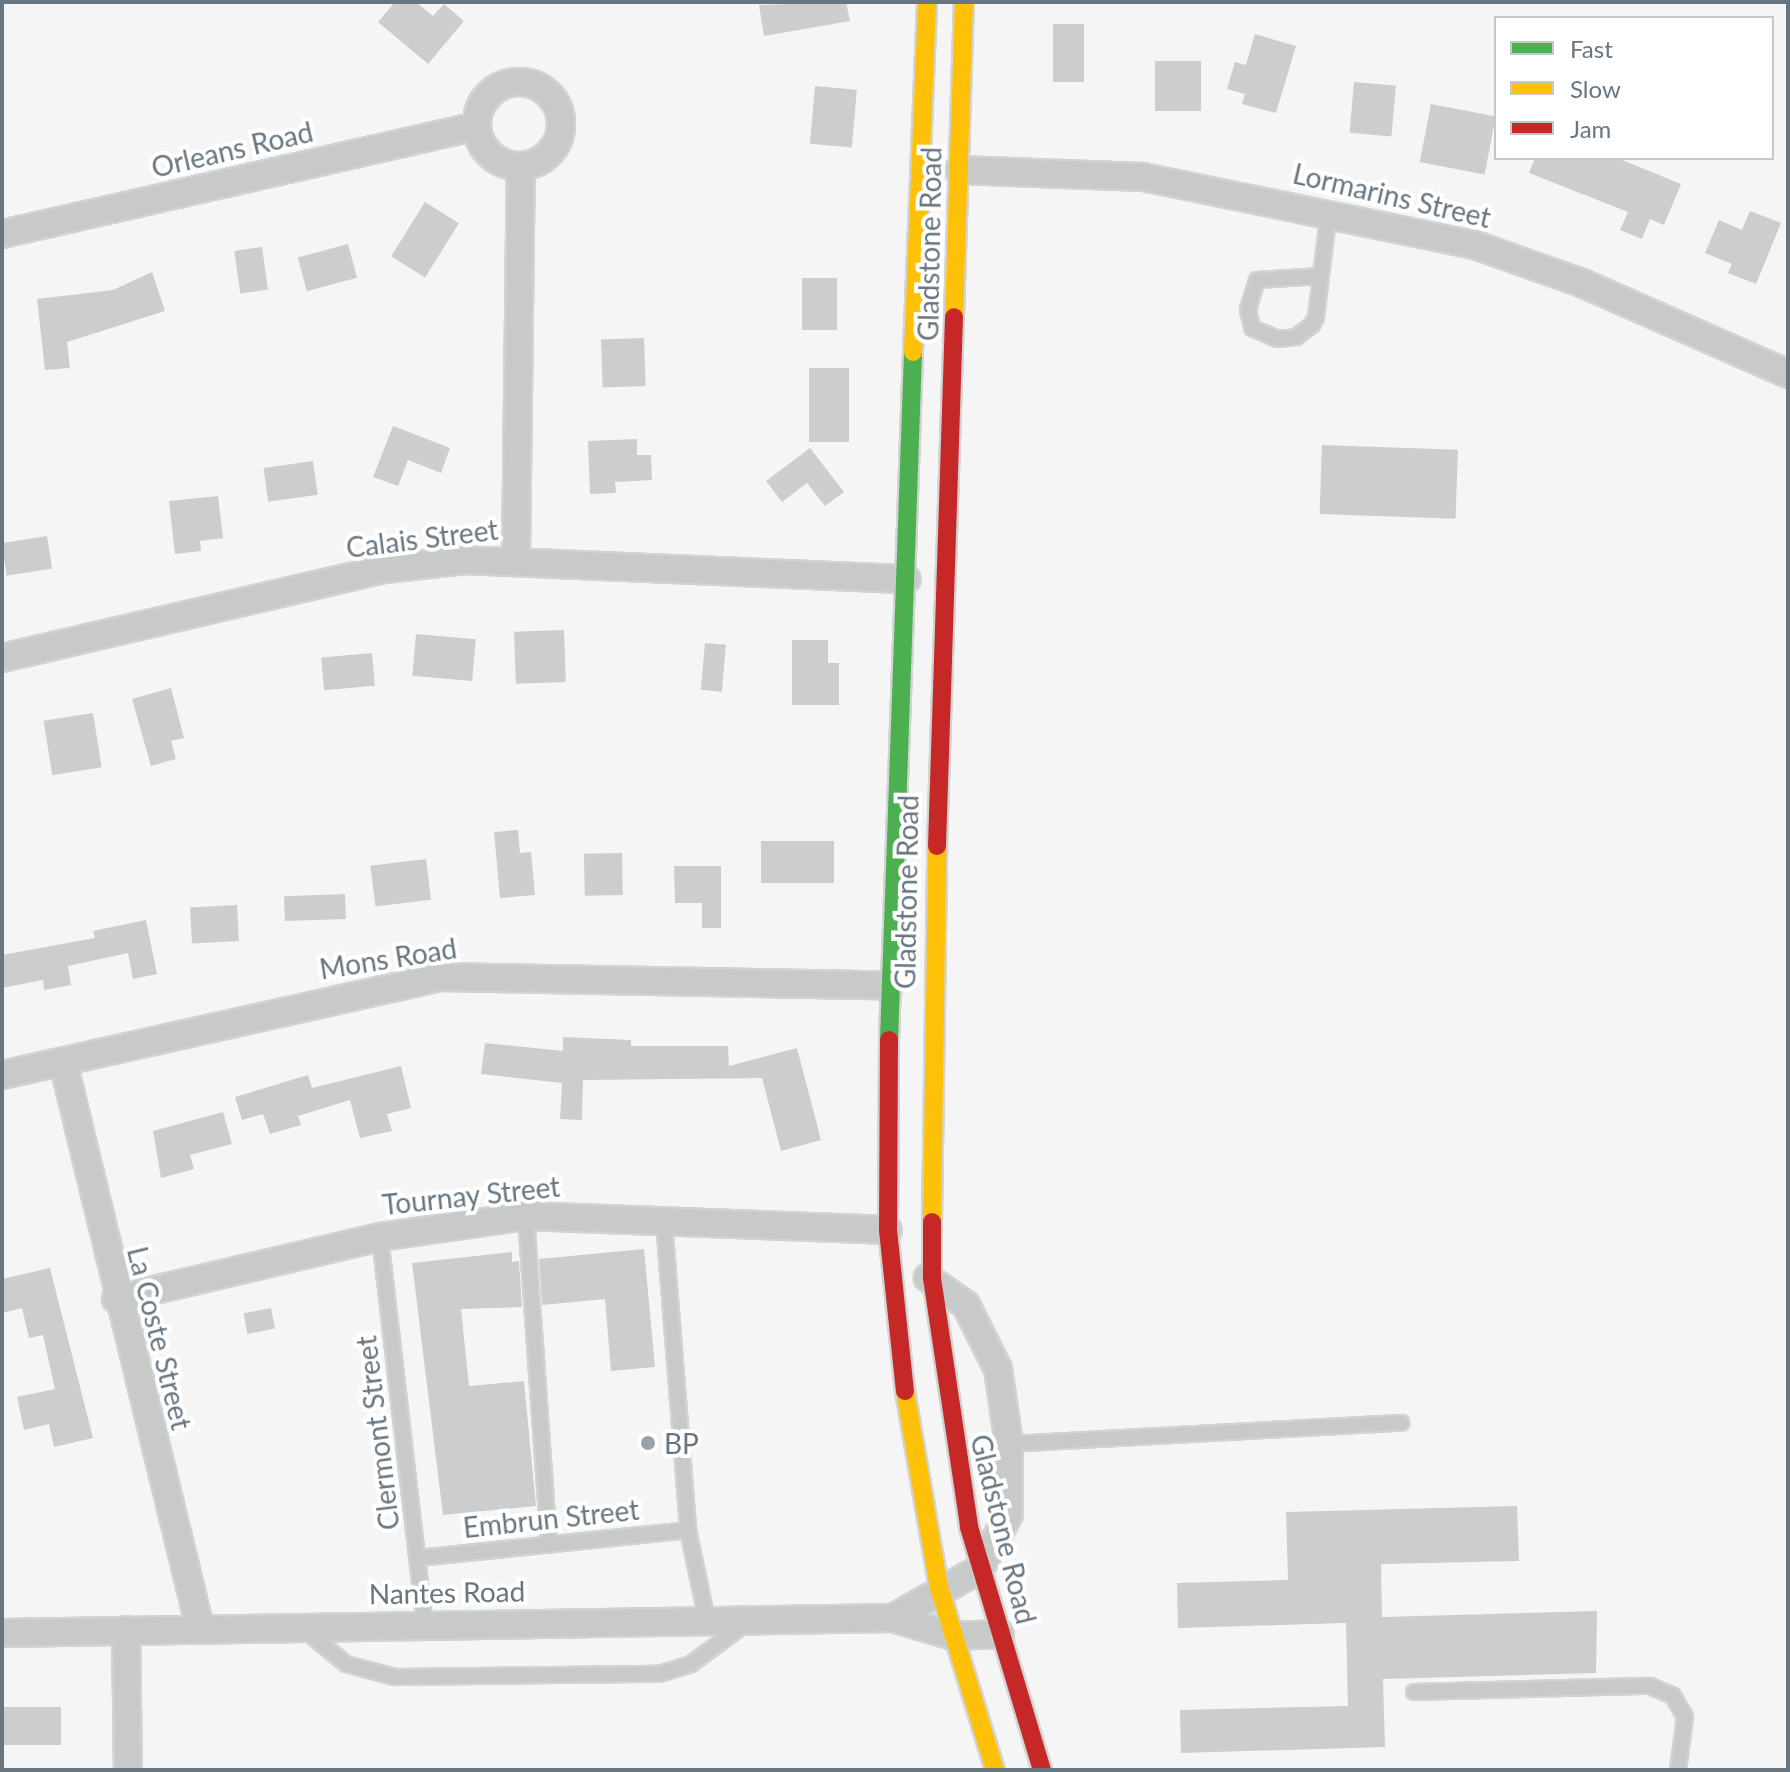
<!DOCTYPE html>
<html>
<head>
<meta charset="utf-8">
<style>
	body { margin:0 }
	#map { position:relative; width:1790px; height:1772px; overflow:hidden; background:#f5f5f5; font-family:Lato,sans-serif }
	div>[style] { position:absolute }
	.building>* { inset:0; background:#cccdce; transform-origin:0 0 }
	.roads { filter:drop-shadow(2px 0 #d2d3d3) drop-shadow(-2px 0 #d2d3d3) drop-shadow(0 2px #d2d3d3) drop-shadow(0 -2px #d2d3d3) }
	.lane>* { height:14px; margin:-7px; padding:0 7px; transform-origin:7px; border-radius:7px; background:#c8caca }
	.street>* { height:26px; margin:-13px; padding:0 13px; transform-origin:13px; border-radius:13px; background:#c8caca }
	.street>.ring { margin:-13px; padding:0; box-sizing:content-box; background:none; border:26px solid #c8caca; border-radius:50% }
	.fast>* { height:18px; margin:-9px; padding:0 9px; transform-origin:9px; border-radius:9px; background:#4caf50 }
	.slow>* { height:18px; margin:-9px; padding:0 9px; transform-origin:9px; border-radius:9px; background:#ffc107 }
	.jam>* { height:18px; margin:-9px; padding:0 9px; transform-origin:9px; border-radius:9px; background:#c62828 }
	.dots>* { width:22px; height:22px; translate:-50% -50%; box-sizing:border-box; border:4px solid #fff; border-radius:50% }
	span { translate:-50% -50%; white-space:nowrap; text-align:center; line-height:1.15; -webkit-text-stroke:8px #fff; paint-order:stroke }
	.street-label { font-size:28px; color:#687681 }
	.poi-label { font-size:28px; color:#687681 }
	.left { translate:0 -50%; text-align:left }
	.frame { position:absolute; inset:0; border:4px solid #687681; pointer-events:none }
	.legend { position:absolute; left:1494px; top:16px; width:280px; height:144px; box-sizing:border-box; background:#fff; border:2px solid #c3c8cd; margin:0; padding:10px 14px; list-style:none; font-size:24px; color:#687681 }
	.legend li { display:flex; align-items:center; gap:16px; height:40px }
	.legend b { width:40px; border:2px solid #c3c8cd }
</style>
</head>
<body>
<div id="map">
	<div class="building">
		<div style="clip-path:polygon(395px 2px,416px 2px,433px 16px,444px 4px,464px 21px,428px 64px,378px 22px)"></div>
		<div style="clip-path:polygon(846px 2px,850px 21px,764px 36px,759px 5px)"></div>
		<div style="left:1053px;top:24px;width:31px;height:58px"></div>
		<div style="clip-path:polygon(1255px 34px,1296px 46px,1276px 113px,1242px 104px,1245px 94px,1227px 89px,1235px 62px,1246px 65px)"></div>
		<div style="left:1155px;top:61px;width:46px;height:50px"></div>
		<div style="left:1354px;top:82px;width:42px;height:51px;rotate:5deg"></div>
		<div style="left:815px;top:86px;width:42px;height:58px;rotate:5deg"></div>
		<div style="left:1431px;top:104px;width:66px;height:59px;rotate:11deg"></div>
		<div style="clip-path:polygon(1535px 158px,1617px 158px,1681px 184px,1664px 225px,1650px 219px,1642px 239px,1620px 230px,1628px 212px,1529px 173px)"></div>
		<div style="left:425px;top:202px;width:40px;height:64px;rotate:32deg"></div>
		<div style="clip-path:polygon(1750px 211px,1781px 223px,1756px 284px,1728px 273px,1732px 264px,1705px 253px,1719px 220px,1742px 230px)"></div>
		<div style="left:348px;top:244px;width:35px;height:52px;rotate:75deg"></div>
		<div style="left:262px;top:247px;width:43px;height:28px;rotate:82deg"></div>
		<div style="clip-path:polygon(152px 272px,165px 311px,67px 342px,70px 368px,45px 370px,37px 299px,113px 290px)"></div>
		<div style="left:802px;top:278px;width:35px;height:52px"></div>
		<div style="left:644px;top:338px;width:48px;height:43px;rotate:88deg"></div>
		<div style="left:809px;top:368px;width:40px;height:74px"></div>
		<div style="clip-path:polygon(393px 426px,450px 448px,441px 473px,408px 460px,398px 486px,373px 477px)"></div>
		<div style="clip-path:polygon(637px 439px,637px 455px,651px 455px,652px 480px,615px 482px,616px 493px,590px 494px,588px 441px)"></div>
		<div style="left:1322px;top:445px;width:136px;height:69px;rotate:2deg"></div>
		<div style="clip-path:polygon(810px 448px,844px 492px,825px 506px,807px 483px,782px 502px,766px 481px)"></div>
		<div style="left:313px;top:461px;width:34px;height:50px;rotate:82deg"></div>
		<div style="clip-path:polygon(218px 496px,223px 538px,200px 541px,201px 551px,175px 554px,169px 501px)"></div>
		<div style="left:47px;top:536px;width:33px;height:46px;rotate:81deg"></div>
		<div style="left:564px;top:630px;width:52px;height:50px;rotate:88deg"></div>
		<div style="left:416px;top:634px;width:60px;height:42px;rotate:5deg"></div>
		<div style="clip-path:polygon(792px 640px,828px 640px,828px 663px,839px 663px,839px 705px,792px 705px)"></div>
		<div style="left:705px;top:643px;width:21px;height:47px;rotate:5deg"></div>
		<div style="left:372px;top:653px;width:33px;height:51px;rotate:85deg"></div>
		<div style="clip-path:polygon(171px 688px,184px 738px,171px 741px,176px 759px,151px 766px,132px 699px)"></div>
		<div style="left:93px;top:713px;width:55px;height:50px;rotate:81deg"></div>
		<div style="clip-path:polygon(518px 830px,520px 853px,531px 852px,535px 895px,500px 898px,494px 832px)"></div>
		<div style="left:761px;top:841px;width:73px;height:42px"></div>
		<div style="left:622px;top:853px;width:42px;height:38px;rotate:89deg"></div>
		<div style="left:426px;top:859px;width:41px;height:56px;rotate:83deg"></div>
		<div style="clip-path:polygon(674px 866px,721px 866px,721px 928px,702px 928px,702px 903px,675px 903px)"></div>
		<div style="left:345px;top:894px;width:25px;height:61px;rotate:88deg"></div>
		<div style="left:237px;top:905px;width:36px;height:47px;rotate:87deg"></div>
		<div style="clip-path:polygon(146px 920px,157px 974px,133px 979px,128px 953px,68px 966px,71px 985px,44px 990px,43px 980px,2px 988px,2px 955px,95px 938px,93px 931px)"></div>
		<div style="clip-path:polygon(563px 1037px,631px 1040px,631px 1046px,728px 1046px,729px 1066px,797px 1048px,821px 1140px,781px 1151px,762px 1078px,583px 1080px,582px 1120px,560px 1119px,562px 1083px,481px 1074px,485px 1043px,563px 1051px)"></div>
		<div style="clip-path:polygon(401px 1066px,411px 1108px,387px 1114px,392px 1131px,360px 1138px,350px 1100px,298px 1116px,301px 1125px,270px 1134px,263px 1114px,242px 1120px,235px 1097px,308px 1075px,312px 1088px)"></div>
		<div style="clip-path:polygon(223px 1112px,232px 1144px,190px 1155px,194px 1169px,161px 1178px,153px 1131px)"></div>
		<div style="clip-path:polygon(644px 1249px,655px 1367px,611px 1371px,605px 1299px,542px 1305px,539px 1259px)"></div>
		<div style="clip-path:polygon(512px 1252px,512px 1262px,519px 1261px,522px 1307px,461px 1309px,469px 1386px,524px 1381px,536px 1506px,443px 1515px,412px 1263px)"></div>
		<div style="clip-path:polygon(50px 1268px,93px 1438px,54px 1447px,49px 1424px,24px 1430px,17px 1397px,55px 1389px,43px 1335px,29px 1338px,22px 1308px,2px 1313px,2px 1279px)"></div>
		<div style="left:271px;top:1308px;width:21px;height:28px;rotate:79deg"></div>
		<div style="clip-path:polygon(1517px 1506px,1519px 1561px,1381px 1564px,1382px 1617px,1597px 1611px,1596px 1673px,1383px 1679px,1385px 1747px,1181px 1753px,1180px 1710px,1348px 1706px,1346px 1623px,1178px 1628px,1177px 1583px,1288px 1580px,1286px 1512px)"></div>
		<div style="left:2px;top:1707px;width:59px;height:38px"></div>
	</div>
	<div class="roads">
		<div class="lane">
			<div style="left:1321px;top:276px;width:64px;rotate:176.4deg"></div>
			<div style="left:1257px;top:280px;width:31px;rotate:107deg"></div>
			<div style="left:1248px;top:310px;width:18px;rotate:77deg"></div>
			<div style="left:1252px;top:328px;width:28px;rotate:23deg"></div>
			<div style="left:1278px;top:339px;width:18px;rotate:-6deg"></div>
			<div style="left:1296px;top:337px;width:20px;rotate:-37deg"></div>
			<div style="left:1312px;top:325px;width:9px;rotate:-63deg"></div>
			<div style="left:1316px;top:317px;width:41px;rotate:-83deg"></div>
			<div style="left:1321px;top:276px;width:65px;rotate:-83deg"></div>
			<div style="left:526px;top:1216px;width:329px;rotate:86deg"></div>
			<div style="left:664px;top:1222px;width:309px;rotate:85.5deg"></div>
			<div style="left:688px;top:1530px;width:92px;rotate:78.1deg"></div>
			<div style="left:380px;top:1237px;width:389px;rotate:83.4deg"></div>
			<div style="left:1009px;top:1444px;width:393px;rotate:-3.1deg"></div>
			<div style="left:418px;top:1558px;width:271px;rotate:-5.9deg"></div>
			<div style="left:306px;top:1631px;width:52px;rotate:39.5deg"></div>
			<div style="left:346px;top:1664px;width:51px;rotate:14.9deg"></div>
			<div style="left:395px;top:1677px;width:264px;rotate:-0.7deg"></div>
			<div style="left:659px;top:1674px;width:34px;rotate:-17deg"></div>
			<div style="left:691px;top:1664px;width:71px;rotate:-36.4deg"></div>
			<div style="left:1414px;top:1692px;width:236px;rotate:-1.5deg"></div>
			<div style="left:1650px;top:1686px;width:25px;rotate:23deg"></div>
			<div style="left:1673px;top:1696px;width:24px;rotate:60deg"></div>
			<div style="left:1685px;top:1717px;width:53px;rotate:97.5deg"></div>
		</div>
		<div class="street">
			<div class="ring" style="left:477px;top:82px;width:58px;height:58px"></div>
			<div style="left:959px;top:170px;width:184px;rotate:2.2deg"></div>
			<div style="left:1143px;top:177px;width:342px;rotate:11.6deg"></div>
			<div style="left:1478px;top:246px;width:110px;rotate:19.6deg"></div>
			<div style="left:1582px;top:283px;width:225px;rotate:23.8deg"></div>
			<div style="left:2px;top:234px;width:487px;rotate:-12.8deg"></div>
			<div style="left:516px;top:559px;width:393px;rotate:-89.3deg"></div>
			<div style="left:2px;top:658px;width:393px;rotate:-13.1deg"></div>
			<div style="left:385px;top:569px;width:81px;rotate:-6.4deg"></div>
			<div style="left:465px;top:560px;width:442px;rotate:2.5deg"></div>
			<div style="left:63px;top:1062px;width:582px;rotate:76.39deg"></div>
			<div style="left:2px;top:1075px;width:449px;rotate:-12.6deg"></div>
			<div style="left:440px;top:977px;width:449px;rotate:1.1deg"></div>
			<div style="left:116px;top:1299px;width:271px;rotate:-13.2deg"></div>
			<div style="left:380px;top:1237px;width:148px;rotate:-8.2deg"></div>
			<div style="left:526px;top:1216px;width:362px;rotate:2.2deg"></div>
			<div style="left:893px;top:1618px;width:100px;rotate:-29.4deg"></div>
			<div style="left:980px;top:1569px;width:62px;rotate:-62.2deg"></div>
			<div style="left:1009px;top:1514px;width:70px;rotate:-90deg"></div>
			<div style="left:1009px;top:1444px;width:76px;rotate:-98.3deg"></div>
			<div style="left:998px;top:1369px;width:72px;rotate:-116.6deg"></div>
			<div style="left:966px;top:1305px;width:47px;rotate:-144.6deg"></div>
			<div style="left:126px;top:1630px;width:140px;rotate:89.2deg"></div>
			<div style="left:2px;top:1633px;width:891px;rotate:-0.96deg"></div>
			<div style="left:893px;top:1618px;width:63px;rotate:16.7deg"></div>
			<div style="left:953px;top:1636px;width:47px;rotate:-2.4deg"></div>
		</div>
		<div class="fast">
			<div style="left:889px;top:1040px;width:688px;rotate:-88deg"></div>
		</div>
		<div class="slow">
			<div style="left:954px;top:317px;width:315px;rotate:-88.2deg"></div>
			<div style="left:913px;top:352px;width:350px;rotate:-87.7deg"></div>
			<div style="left:932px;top:1222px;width:376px;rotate:-89.2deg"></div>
			<div style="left:905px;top:1391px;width:199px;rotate:80.2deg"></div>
			<div style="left:939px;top:1587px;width:191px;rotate:73deg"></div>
		</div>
		<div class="jam">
			<div style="left:937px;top:846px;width:529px;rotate:-88.16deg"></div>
			<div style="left:889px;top:1040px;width:190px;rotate:90.3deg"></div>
			<div style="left:888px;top:1230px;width:162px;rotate:84deg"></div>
			<div style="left:932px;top:1222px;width:56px;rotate:90deg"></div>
			<div style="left:932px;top:1278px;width:252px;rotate:81.5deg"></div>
			<div style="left:969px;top:1527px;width:254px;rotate:73.3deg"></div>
		</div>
	</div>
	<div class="dots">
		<div style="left:648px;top:1443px;background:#99a2aa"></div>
	</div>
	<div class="street-label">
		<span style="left:232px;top:149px;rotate:-13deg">Orleans Road</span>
		<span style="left:1392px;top:195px;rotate:13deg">Lormarins Street</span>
		<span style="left:929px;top:244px;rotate:-89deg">Gladstone Road</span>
		<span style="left:422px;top:538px;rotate:-7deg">Calais Street</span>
		<span style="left:906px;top:892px;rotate:-89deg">Gladstone Road</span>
		<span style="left:388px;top:958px;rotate:-9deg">Mons Road</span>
		<span style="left:471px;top:1195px;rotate:-6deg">Tournay Street</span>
		<span style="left:160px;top:1338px;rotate:76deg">La Coste Street</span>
		<span style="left:377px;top:1433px;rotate:-97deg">Clermont Street</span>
		<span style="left:551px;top:1518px;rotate:-6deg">Embrun Street</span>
		<span style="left:1004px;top:1529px;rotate:76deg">Gladstone Road</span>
		<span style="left:447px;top:1592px;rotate:-1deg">Nantes Road</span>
	</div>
	<div class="poi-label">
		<span class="left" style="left:664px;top:1443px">BP</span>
	</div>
	<div class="frame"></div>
	<ul class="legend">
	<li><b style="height:10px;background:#4caf50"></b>Fast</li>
	<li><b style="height:10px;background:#ffc107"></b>Slow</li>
	<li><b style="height:10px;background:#c62828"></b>Jam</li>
	</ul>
</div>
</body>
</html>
